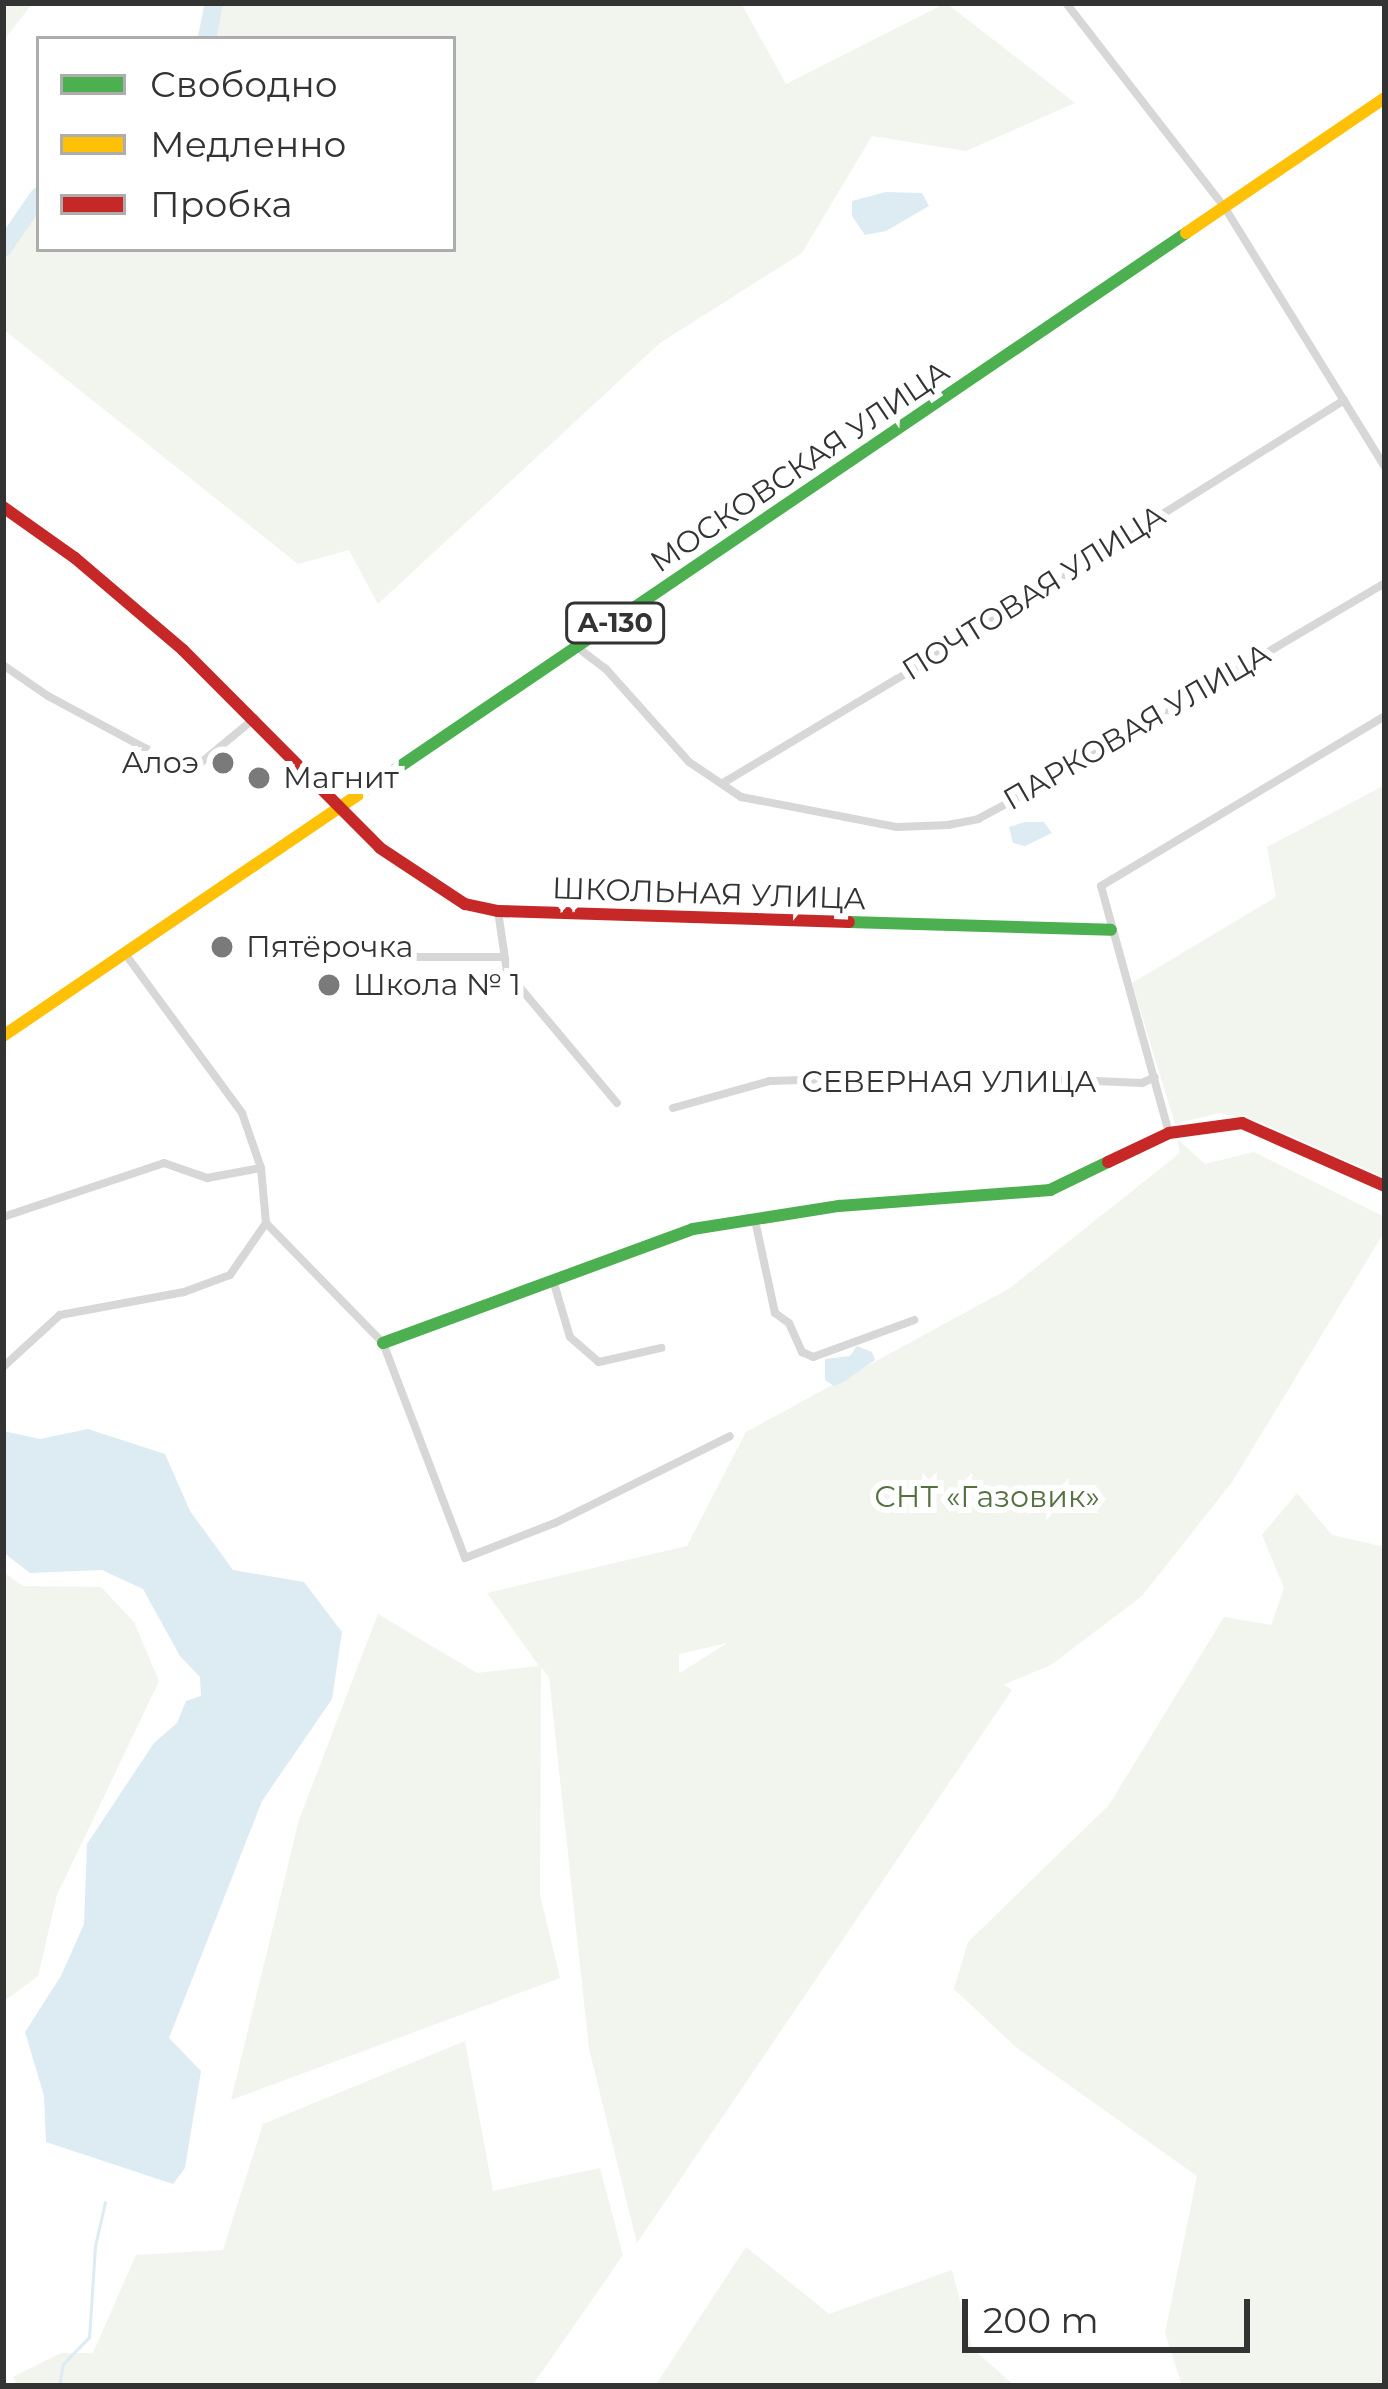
<!DOCTYPE html>
<html>
<head>
<meta charset="utf-8">
<style>
	body { margin:0 }
	#map { position:relative; width:1388px; height:2389px; overflow:hidden; background:#fff; font-family:Montserrat,sans-serif }
	div>[style] { position:absolute }
	.green>* { inset:0; background:#f1f5ed }
	.water>* { inset:0; background:#ddebf3 }
	.stream>* { height:3px; margin:-1.5px; padding:0 1.5px; transform-origin:1.5px; border-radius:1.5px; background:#ddebf3 }
	.river>* { height:18px; margin:-9px; padding:0 9px; transform-origin:9px; border-radius:9px; background:#ddebf3 }
	.street>* { height:8px; margin:-4px; padding:0 4px; transform-origin:4px; border-radius:4px; background:#d7d7d7 }
	.fast>* { height:12px; margin:-6px; padding:0 6px; transform-origin:6px; border-radius:6px; background:#4caf50 }
	.slow>* { height:12px; margin:-6px; padding:0 6px; transform-origin:6px; border-radius:6px; background:#ffc107 }
	.jam>* { height:12px; margin:-6px; padding:0 6px; transform-origin:6px; border-radius:6px; background:#c62828 }
	.dots>* { width:33px; height:33px; translate:-50% -50%; box-sizing:border-box; border:6px solid #fff; border-radius:50% }
	span { translate:-50% -50%; white-space:nowrap; text-align:center; line-height:1.15; -webkit-text-stroke:12px #fff; paint-order:stroke }
	.shield-label span { padding:3px 9px; background:#fff; border:3px solid; border-radius:9px; -webkit-text-stroke-width:0 }
	.shield-label { font-size:27px; color:#333; font-weight:700 }
	.street-label { font-size:30px; color:#333 }
	.poi-label { font-size:30px; color:#333 }
	.right { translate:-100% -50%; text-align:right }
	.left { translate:0 -50%; text-align:left }
	.park-label { font-size:30px; color:#56703f }
	.frame { position:absolute; inset:0; border:6px solid #333; pointer-events:none }
	.legend { position:absolute; left:36px; top:36px; width:420px; height:216px; box-sizing:border-box; background:#fff; border:3px solid #adadad; margin:0; padding:15px 21px; list-style:none; font-size:36px; color:#333 }
	.legend li { display:flex; align-items:center; gap:24px; height:60px }
	.legend b { width:60px; border:3px solid #adadad }
	.scale { position:absolute; left:962px; top:2299px; width:288px; height:54px; box-sizing:border-box; border:6px solid #333; border-top:0; padding-left:15px; font-size:36px; line-height:42px; white-space:nowrap; color:#333; -webkit-text-stroke:9px #fff; paint-order:stroke }
</style>
</head>
<body>
<div id="map">
	<div class="green">
		<div style="clip-path:polygon(3px 3px,33px 3px,3px 41px)"></div>
		<div style="clip-path:polygon(205px 3px,741px 3px,786px 84px,946px 3px,1075px 103px,966px 151px,872px 136px,802px 253px,660px 343px,378px 604px,349px 550px,298px 564px,3px 329px,3px 234px,39px 198px,39px 249px,453px 249px,453px 39px,197px 39px)"></div>
		<div style="clip-path:polygon(1385px 785px,1385px 1178px,1260px 1122px,1219px 1113px,1175px 1124px,1132px 983px,1276px 897px,1267px 847px)"></div>
		<div style="clip-path:polygon(evenodd,1177px 1139px,1205px 1164px,1254px 1152px,1385px 1217px,1385px 1231px,1232px 1482px,1142px 1596px,1051px 1665px,1003px 1685px,1012px 1690px,637px 2243px,589px 2049px,549px 1677px,541px 1667px,540px 1895px,560px 1978px,231px 2100px,299px 1820px,378px 1614px,477px 1673px,539px 1666px,487px 1593px,687px 1546px,746px 1432px,1010px 1288px,1180px 1153px,1177px 1139px,727px 1643px,680px 1673px,679px 1672px,679px 1654px,727px 1643px)"></div>
		<div style="clip-path:polygon(1297px 1493px,1332px 1535px,1385px 1547px,1385px 2386px,1182px 2386px,1165px 2333px,1197px 2176px,1017px 2048px,954px 1989px,968px 1942px,1109px 1805px,1224px 1617px,1271px 1625px,1284px 1588px,1262px 1535px)"></div>
		<div style="clip-path:polygon(3px 1572px,23px 1586px,101px 1587px,134px 1622px,159px 1681px,57px 1895px,38px 1976px,3px 2002px)"></div>
		<div style="clip-path:polygon(465px 2041px,493px 2191px,600px 2168px,623px 2255px,532px 2386px,18px 2386px,13px 2377px,61px 2353px,93px 2353px,136px 2255px,223px 2250px,263px 2124px)"></div>
		<div style="clip-path:polygon(746px 2247px,829px 2314px,952px 2270px,972px 2348px,1015px 2386px,655px 2386px)"></div>
	</div>
	<div class="water">
		<div style="clip-path:polygon(886px 192px,922px 193px,929px 206px,886px 231px,865px 235px,852px 216px,852px 201px)"></div>
		<div style="clip-path:polygon(1025px 822px,1044px 822px,1052px 833px,1025px 846px,1013px 843px,1009px 827px)"></div>
		<div style="clip-path:polygon(857px 1346px,872px 1352px,875px 1360px,845px 1381px,834px 1386px,825px 1380px,825px 1359px,850px 1356px)"></div>
		<div style="clip-path:polygon(88px 1429px,165px 1454px,190px 1511px,233px 1570px,304px 1582px,342px 1632px,332px 1699px,262px 1801px,169px 2038px,201px 2071px,185px 2168px,173px 2184px,46px 2142px,44px 2096px,25px 2032px,61px 1976px,84px 1924px,87px 1844px,154px 1743px,177px 1723px,186px 1701px,201px 1696px,200px 1677px,180px 1656px,143px 1589px,102px 1570px,30px 1573px,3px 1552px,3px 1431px,40px 1439px)"></div>
	</div>
	<div class="stream">
		<div style="left:59px;top:2386px;width:22px;rotate:-80deg"></div>
		<div style="left:63px;top:2364px;width:37px;rotate:-46deg"></div>
		<div style="left:89px;top:2337px;width:91px;rotate:-86.2deg"></div>
		<div style="left:95px;top:2246px;width:45px;rotate:-77.2deg"></div>
	</div>
	<div class="river">
		<div style="left:207px;top:39px;width:37px;rotate:-79deg"></div>
		<div style="left:3px;top:248px;width:63px;rotate:-55.3deg"></div>
	</div>
	<div class="street">
		<div style="left:1066px;top:3px;width:259px;rotate:52.2deg"></div>
		<div style="left:1225px;top:208px;width:304px;rotate:58.3deg"></div>
		<div style="left:578px;top:648px;width:34px;rotate:37deg"></div>
		<div style="left:605px;top:668px;width:126px;rotate:48.2deg"></div>
		<div style="left:689px;top:762px;width:63px;rotate:33.9deg"></div>
		<div style="left:741px;top:797px;width:159px;rotate:10.9deg"></div>
		<div style="left:897px;top:827px;width:51px;rotate:-2.2deg"></div>
		<div style="left:948px;top:825px;width:31px;rotate:-11deg"></div>
		<div style="left:978px;top:819px;width:86px;rotate:-28.3deg"></div>
		<div style="left:1054px;top:778px;width:384px;rotate:-30.5deg"></div>
		<div style="left:3px;top:665px;width:55px;rotate:34.6deg"></div>
		<div style="left:48px;top:696px;width:112px;rotate:28.2deg"></div>
		<div style="left:147px;top:749px;width:38px;rotate:42deg"></div>
		<div style="left:175px;top:774px;width:25px;rotate:-21deg"></div>
		<div style="left:198px;top:765px;width:74px;rotate:-39.5deg"></div>
		<div style="left:723px;top:783px;width:273px;rotate:-30.9deg"></div>
		<div style="left:957px;top:643px;width:457px;rotate:-32.1deg"></div>
		<div style="left:498px;top:911px;width:62px;rotate:81.6deg"></div>
		<div style="left:507px;top:972px;width:171px;rotate:50deg"></div>
		<div style="left:126px;top:955px;width:196px;rotate:53.7deg"></div>
		<div style="left:242px;top:1113px;width:58px;rotate:70.9deg"></div>
		<div style="left:261px;top:1168px;width:55px;rotate:84.8deg"></div>
		<div style="left:266px;top:1223px;width:168px;rotate:45.7deg"></div>
		<div style="left:383px;top:1343px;width:230px;rotate:69.1deg"></div>
		<div style="left:465px;top:1558px;width:97px;rotate:-21.3deg"></div>
		<div style="left:555px;top:1523px;width:195px;rotate:-26.4deg"></div>
		<div style="left:407px;top:957px;width:97px"></div>
		<div style="left:673px;top:1108px;width:101px;rotate:-15.6deg"></div>
		<div style="left:770px;top:1081px;width:188px;rotate:-1.8deg"></div>
		<div style="left:958px;top:1075px;width:184px;rotate:2.5deg"></div>
		<div style="left:1142px;top:1083px;width:14px;rotate:-25deg"></div>
		<div style="left:1169px;top:1133px;width:256px;rotate:-105.4deg"></div>
		<div style="left:1101px;top:886px;width:331px;rotate:-30.9deg"></div>
		<div style="left:3px;top:1217px;width:170px;rotate:-18.5deg"></div>
		<div style="left:164px;top:1163px;width:46px;rotate:19.2deg"></div>
		<div style="left:207px;top:1178px;width:55px;rotate:-10.5deg"></div>
		<div style="left:755px;top:1220px;width:95px;rotate:77.9deg"></div>
		<div style="left:775px;top:1313px;width:17px;rotate:36deg"></div>
		<div style="left:789px;top:1323px;width:32px;rotate:66deg"></div>
		<div style="left:802px;top:1352px;width:12px;rotate:24deg"></div>
		<div style="left:813px;top:1357px;width:108px;rotate:-20.1deg"></div>
		<div style="left:553px;top:1280px;width:59px;rotate:73.4deg"></div>
		<div style="left:570px;top:1337px;width:38px;rotate:41deg"></div>
		<div style="left:599px;top:1362px;width:64px;rotate:-12.7deg"></div>
		<div style="left:3px;top:1367px;width:77px;rotate:-42.4deg"></div>
		<div style="left:60px;top:1315px;width:126px;rotate:-10.5deg"></div>
		<div style="left:184px;top:1292px;width:49px;rotate:-20.3deg"></div>
		<div style="left:230px;top:1275px;width:63px;rotate:-55.3deg"></div>
	</div>
	<div class="fast">
		<div style="left:380px;top:780px;width:974px;rotate:-34.16deg"></div>
		<div style="left:849px;top:922px;width:262px;rotate:1.7deg"></div>
		<div style="left:383px;top:1343px;width:330px;rotate:-20.2deg"></div>
		<div style="left:693px;top:1229px;width:148px;rotate:-9deg"></div>
		<div style="left:839px;top:1206px;width:212px;rotate:-4.3deg"></div>
		<div style="left:1050px;top:1190px;width:64px;rotate:-25.8deg"></div>
	</div>
	<div class="slow">
		<div style="left:1186px;top:233px;width:240px;rotate:-34.2deg"></div>
		<div style="left:3px;top:1036px;width:456px;rotate:-34.2deg"></div>
	</div>
	<div class="jam">
		<div style="left:3px;top:507px;width:88px;rotate:35.3deg"></div>
		<div style="left:75px;top:558px;width:142px;rotate:40.4deg"></div>
		<div style="left:183px;top:650px;width:279px;rotate:45.1deg"></div>
		<div style="left:380px;top:848px;width:102px;rotate:33.4deg"></div>
		<div style="left:465px;top:904px;width:34px;rotate:12deg"></div>
		<div style="left:498px;top:911px;width:351px;rotate:1.8deg"></div>
		<div style="left:1108px;top:1162px;width:68px;rotate:-25.4deg"></div>
		<div style="left:1169px;top:1133px;width:74px;rotate:-7.8deg"></div>
		<div style="left:1242px;top:1123px;width:156px;rotate:23.8deg"></div>
	</div>
	<div class="dots">
		<div style="left:223px;top:763px;background:#7a7a7a"></div>
		<div style="left:259px;top:778px;background:#7a7a7a"></div>
		<div style="left:222px;top:947px;background:#7a7a7a"></div>
		<div style="left:329px;top:985px;background:#7a7a7a"></div>
	</div>
	<div class="shield-label">
		<span style="left:615px;top:623px">А-130</span>
	</div>
	<div class="street-label">
		<span style="left:800px;top:467px;rotate:-34deg">МОСКОВСКАЯ УЛИЦА</span>
		<span style="left:1034px;top:593px;rotate:-32deg">ПОЧТОВАЯ УЛИЦА</span>
		<span style="left:1137px;top:727px;rotate:-30deg">ПАРКОВАЯ УЛИЦА</span>
		<span style="left:709px;top:894px;rotate:2deg">ШКОЛЬНАЯ УЛИЦА</span>
		<span style="left:949px;top:1082px">СЕВЕРНАЯ УЛИЦА</span>
	</div>
	<div class="poi-label">
		<span class="right" style="left:199px;top:763px">Алоэ</span>
		<span class="left" style="left:283px;top:778px">Магнит</span>
		<span class="left" style="left:246px;top:947px">Пятёрочка</span>
		<span class="left" style="left:353px;top:985px">Школа № 1</span>
	</div>
	<div class="park-label">
		<span style="left:987px;top:1497px">СНТ «Газовик»</span>
	</div>
	<div class="frame"></div>
	<ul class="legend">
	<li><b style="height:15px;background:#4caf50"></b>Свободно</li>
	<li><b style="height:15px;background:#ffc107"></b>Медленно</li>
	<li><b style="height:15px;background:#c62828"></b>Пробка</li>
	</ul>
	<div class="scale">200 m</div>
</div>
</body>
</html>
